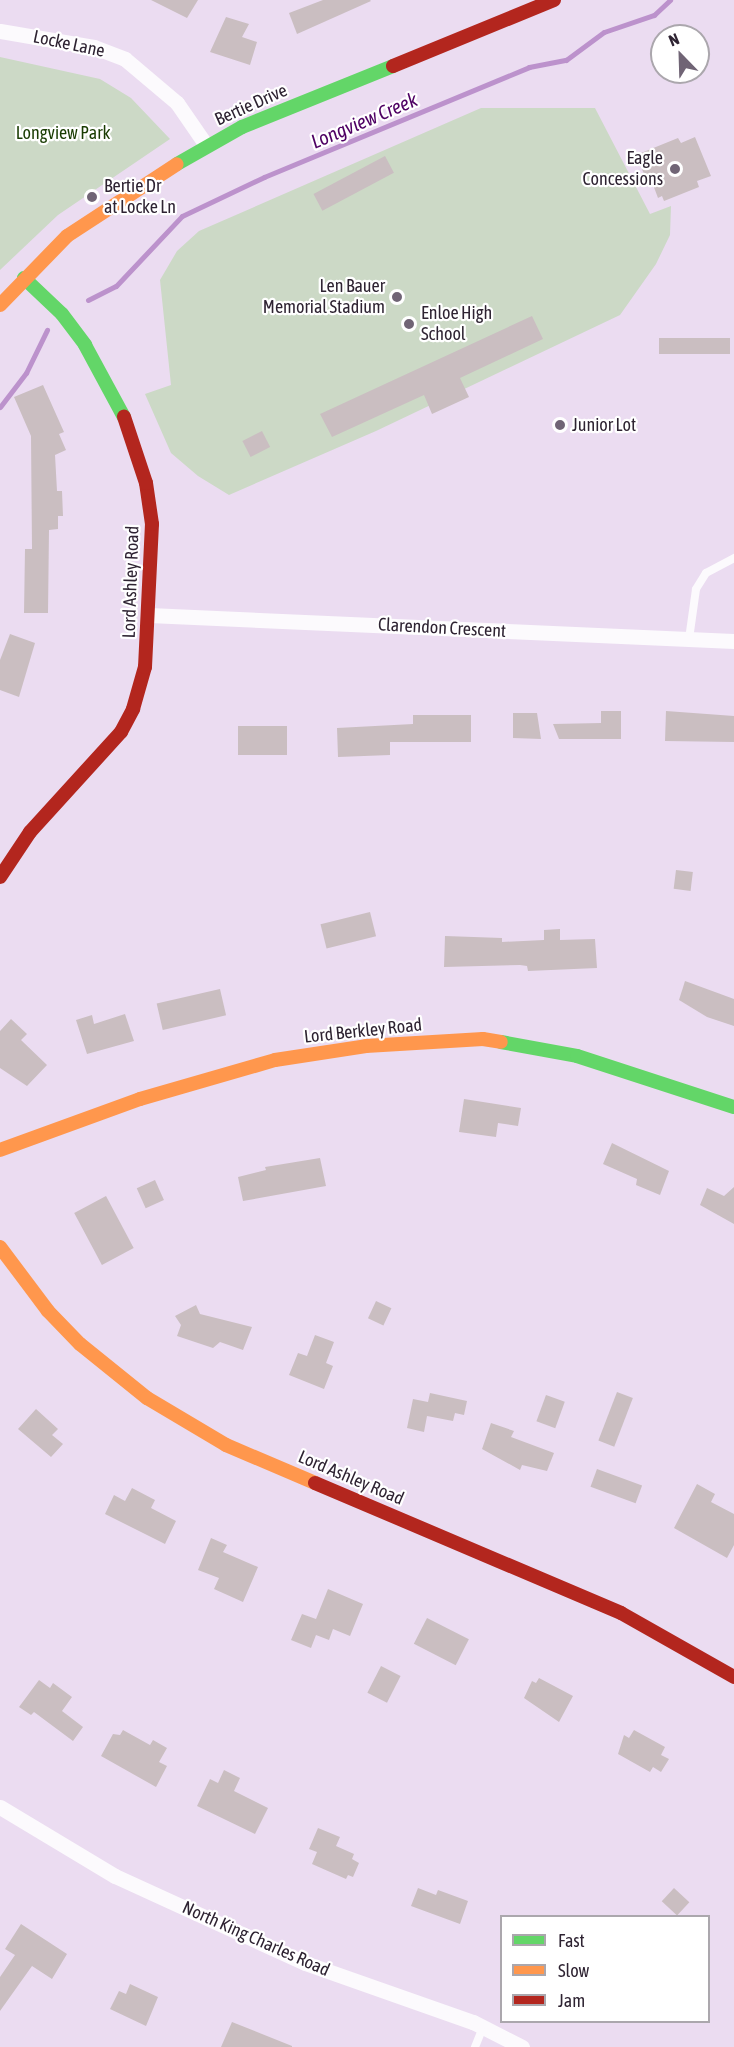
<!DOCTYPE html>
<html>
<head>
<meta charset="utf-8">
<style>
	body { margin:0 }
	#map { position:relative; width:734px; height:2047px; overflow:hidden; background:#ebdcf1; font-family:"Asap Condensed",sans-serif }
	div>[style] { position:absolute }
	.green>* { inset:0; background:#ccd9c6 }
	.stream>* { height:5px; margin:-2.5px; padding:0 2.5px; transform-origin:2.5px; border-radius:2.5px; background:#bc92cc }
	.building>* { inset:0; background:#cabec1; transform-origin:0 0 }
	.lane>* { height:8px; margin:-4px; padding:0 4px; transform-origin:4px; border-radius:4px; background:#fcfafd }
	.street>* { height:15px; margin:-7.5px; padding:0 7.5px; transform-origin:7.5px; border-radius:7.5px; background:#fcfafd }
	.fast>* { height:14px; margin:-7px; padding:0 7px; transform-origin:7px; border-radius:7px; background:#63d668 }
	.slow>* { height:14px; margin:-7px; padding:0 7px; transform-origin:7px; border-radius:7px; background:#ff974d }
	.jam>* { height:14px; margin:-7px; padding:0 7px; transform-origin:7px; border-radius:7px; background:#b3261e }
	.dots>* { width:16px; height:16px; translate:-50% -50%; box-sizing:border-box; border:3px solid #fff; border-radius:50% }
	span { translate:-50% -50%; white-space:nowrap; text-align:center; line-height:1.15; -webkit-text-stroke:4.5px #fff; paint-order:stroke }
	.street-label { font-size:18px; color:#2e2332 }
	.park-label { font-size:18px; color:#193c02 }
	.poi-label { font-size:18px; color:#2e2332 }
	.right { translate:-100% -50%; text-align:right }
	.left { translate:0 -50%; text-align:left }
	.water-label { font-size:20px; color:#4e0063; font-style:italic }
	.legend { position:absolute; left:500px; top:1915px; width:210px; height:108px; box-sizing:border-box; background:#fff; border:2px solid #aba7ad; margin:0; padding:8px 10px; list-style:none; font-size:18px; color:#2e2332 }
	.legend li { display:flex; align-items:center; gap:12px; height:30px }
	.legend b { width:30px; border:2px solid #aba7ad }
	.north { position:absolute; left:650px; top:24px; width:60px; height:60px; box-sizing:border-box; background:#fff; border:2px solid #aba7ad; border-radius:50%; rotate:337deg; font-size:16px; font-weight:700; line-height:24px; text-align:center; color:#2e2332 }
	.north::after { content:''; display:block; margin:auto; width:21px; height:27px; background:#706475; clip-path:polygon(50% 0,100% 100%,50% 72%,0 100%) }
</style>
</head>
<body>
<div id="map">
	<div class="green">
		<div style="clip-path:polygon(0 57px,100px 79px,131px 98px,170px 139px,58px 215px,0 270px)"></div>
		<div style="clip-path:polygon(481px 108px,595px 108px,650px 214px,671px 206px,670px 235px,656px 264px,620px 315px,376px 431px,229px 495px,198px 476px,171px 453px,145px 394px,171px 385px,160px 280px,177px 251px,199px 231px)"></div>
	</div>
	<div class="stream">
		<div style="left:88px;top:300px;width:31px;rotate:-27deg"></div>
		<div style="left:116px;top:286px;width:96px;rotate:-46.7deg"></div>
		<div style="left:182px;top:216px;width:91px;rotate:-25.4deg"></div>
		<div style="left:264px;top:177px;width:287px;rotate:-22.5deg"></div>
		<div style="left:529px;top:67px;width:38px;rotate:-11deg"></div>
		<div style="left:566px;top:60px;width:47px;rotate:-36.4deg"></div>
		<div style="left:604px;top:32px;width:53px;rotate:-18.8deg"></div>
		<div style="left:654px;top:15px;width:22px;rotate:-43deg"></div>
		<div style="left:0;top:407px;width:43px;rotate:-52.6deg"></div>
		<div style="left:26px;top:373px;width:48px;rotate:-64deg"></div>
	</div>
	<div class="building">
		<div style="clip-path:polygon(151px 0,198px 0,187px 18px)"></div>
		<div style="clip-path:polygon(323px 0,370px 0,371px 1px,297px 34px,289px 13px)"></div>
		<div style="clip-path:polygon(226px 17px,249px 24px,242px 37px,257px 42px,250px 65px,210px 52px)"></div>
		<div style="clip-path:polygon(695px 137px,711px 176px,697px 181px,699px 187px,664px 201px,662px 196px,658px 198px,652px 182px,648px 184px,639px 162px,644px 160px,641px 153px,678px 138px,681px 143px)"></div>
		<div style="left:385px;top:156px;width:19px;height:81px;rotate:62deg"></div>
		<div style="clip-path:polygon(532px 316px,543px 339px,460px 378px,469px 397px,432px 414px,424px 395px,332px 437px,320px 414px)"></div>
		<div style="left:659px;top:338px;width:71px;height:16px"></div>
		<div style="clip-path:polygon(43px 385px,64px 432px,59px 434px,66px 450px,55px 455px,57px 491px,62px 491px,63px 516px,58px 516px,58px 529px,49px 530px,48px 613px,24px 613px,25px 549px,32px 549px,31px 436px,14px 397px)"></div>
		<div style="left:262px;top:431px;width:18px;height:22px;rotate:63deg"></div>
		<div style="clip-path:polygon(10px 634px,35px 643px,19px 697px,0 690px,0 660px)"></div>
		<div style="clip-path:polygon(601px 711px,621px 711px,621px 739px,559px 739px,553px 724px,601px 723px)"></div>
		<div style="clip-path:polygon(666px 711px,734px 716px,734px 742px,665px 741px)"></div>
		<div style="clip-path:polygon(513px 713px,537px 713px,541px 739px,513px 738px)"></div>
		<div style="clip-path:polygon(413px 715px,471px 715px,471px 742px,390px 742px,390px 755px,338px 757px,337px 728px,413px 724px)"></div>
		<div style="left:238px;top:726px;width:49px;height:29px"></div>
		<div style="left:676px;top:870px;width:17px;height:19px;rotate:7deg"></div>
		<div style="left:370px;top:912px;width:25px;height:51px;rotate:76deg"></div>
		<div style="clip-path:polygon(560px 929px,560px 940px,595px 939px,597px 968px,528px 971px,527px 966px,520px 965px,444px 967px,445px 936px,502px 938px,502px 942px,544px 940px,544px 930px)"></div>
		<div style="clip-path:polygon(685px 981px,734px 999px,734px 1026px,707px 1017px,679px 1000px)"></div>
		<div style="left:220px;top:989px;width:27px;height:65px;rotate:77deg"></div>
		<div style="clip-path:polygon(125px 1014px,134px 1041px,87px 1054px,76px 1020px,92px 1015px,94px 1024px)"></div>
		<div style="clip-path:polygon(11px 1019px,27px 1034px,21px 1040px,47px 1065px,27px 1086px,0 1068px,0 1031px)"></div>
		<div style="clip-path:polygon(464px 1099px,521px 1108px,518px 1126px,498px 1123px,496px 1137px,459px 1132px)"></div>
		<div style="clip-path:polygon(612px 1143px,669px 1171px,660px 1195px,636px 1185px,637px 1179px,603px 1164px)"></div>
		<div style="clip-path:polygon(320px 1158px,326px 1186px,243px 1201px,238px 1177px,266px 1170px,265px 1167px)"></div>
		<div style="left:155px;top:1180px;width:22px;height:20px;rotate:66deg"></div>
		<div style="clip-path:polygon(734px 1187px,734px 1224px,700px 1205px,707px 1188px,724px 1196px)"></div>
		<div style="left:106px;top:1196px;width:59px;height:36px;rotate:62deg"></div>
		<div style="left:376px;top:1301px;width:17px;height:19px;rotate:25deg"></div>
		<div style="clip-path:polygon(196px 1305px,200px 1314px,252px 1327px,243px 1350px,220px 1342px,213px 1348px,177px 1336px,181px 1325px,175px 1316px)"></div>
		<div style="clip-path:polygon(315px 1335px,334px 1342px,326px 1363px,333px 1366px,324px 1389px,289px 1375px,298px 1353px,307px 1356px)"></div>
		<div style="left:617px;top:1392px;width:17px;height:52px;rotate:21deg"></div>
		<div style="clip-path:polygon(430px 1393px,467px 1401px,464px 1415px,455px 1413px,453px 1421px,427px 1416px,424px 1432px,407px 1428px,413px 1399px,428px 1402px)"></div>
		<div style="left:546px;top:1395px;width:20px;height:28px;rotate:20deg"></div>
		<div style="clip-path:polygon(36px 1409px,58px 1429px,52px 1435px,63px 1444px,51px 1457px,18px 1429px)"></div>
		<div style="clip-path:polygon(491px 1423px,514px 1431px,511px 1437px,554px 1453px,547px 1471px,522px 1465px,520px 1470px,482px 1449px)"></div>
		<div style="left:597px;top:1469px;width:48px;height:19px;rotate:20deg"></div>
		<div style="clip-path:polygon(697px 1484px,715px 1494px,711px 1502px,734px 1514px,734px 1545px,727px 1558px,674px 1528px)"></div>
		<div style="clip-path:polygon(132px 1488px,155px 1500px,151px 1508px,176px 1521px,165px 1544px,105px 1514px,114px 1495px,125px 1501px)"></div>
		<div style="clip-path:polygon(211px 1538px,227px 1545px,223px 1552px,258px 1567px,243px 1602px,214px 1589px,219px 1578px,198px 1570px)"></div>
		<div style="clip-path:polygon(328px 1589px,363px 1604px,350px 1636px,333px 1629px,329px 1640px,316px 1635px,311px 1648px,291px 1640px,302px 1614px,316px 1619px)"></div>
		<div style="left:427px;top:1618px;width:47px;height:29px;rotate:27deg"></div>
		<div style="left:381px;top:1666px;width:22px;height:30px;rotate:27deg"></div>
		<div style="clip-path:polygon(539px 1678px,573px 1696px,559px 1722px,524px 1698px,532px 1681px,536px 1683px)"></div>
		<div style="clip-path:polygon(39px 1680px,50px 1688px,53px 1683px,72px 1697px,62px 1711px,83px 1727px,73px 1741px,34px 1712px,31px 1715px,19px 1707px)"></div>
		<div style="clip-path:polygon(123px 1730px,150px 1745px,153px 1740px,167px 1748px,159px 1762px,167px 1766px,156px 1787px,101px 1756px,113px 1734px,120px 1735px)"></div>
		<div style="clip-path:polygon(634px 1730px,665px 1747px,661px 1755px,669px 1759px,661px 1772px,653px 1767px,650px 1772px,618px 1754px,624px 1735px,629px 1738px)"></div>
		<div style="clip-path:polygon(224px 1770px,240px 1778px,234px 1791px,268px 1808px,255px 1834px,197px 1806px,210px 1779px,218px 1783px)"></div>
		<div style="clip-path:polygon(318px 1828px,340px 1837px,336px 1846px,354px 1854px,352px 1859px,359px 1863px,353px 1877px,348px 1875px,346px 1879px,312px 1864px,317px 1852px,309px 1849px)"></div>
		<div style="clip-path:polygon(418px 1888px,436px 1895px,438px 1890px,468px 1901px,460px 1924px,411px 1906px)"></div>
		<div style="left:674px;top:1888px;width:21px;height:18px;rotate:43deg"></div>
		<div style="clip-path:polygon(21px 1924px,67px 1954px,52px 1979px,32px 1966px,0 2011px,0 1977px,15px 1955px,5px 1949px)"></div>
		<div style="clip-path:polygon(130px 1984px,158px 1997px,146px 2026px,110px 2009px,119px 1991px,126px 1994px)"></div>
		<div style="clip-path:polygon(232px 2022px,292px 2046px,292px 2047px,221px 2047px)"></div>
	</div>
	<div class="lane">
		<div style="left:689px;top:639px;width:50px;rotate:-82deg"></div>
		<div style="left:696px;top:589px;width:19px;rotate:-58deg"></div>
		<div style="left:706px;top:573px;width:32px;rotate:-28deg"></div>
		<div style="left:475px;top:2047px;width:22px;rotate:-68deg"></div>
	</div>
	<div class="street">
		<div style="left:0;top:31px;width:95px;rotate:9.7deg"></div>
		<div style="left:94px;top:47px;width:33px;rotate:21deg"></div>
		<div style="left:125px;top:59px;width:68px;rotate:40.2deg"></div>
		<div style="left:177px;top:103px;width:51px;rotate:55.4deg"></div>
		<div style="left:149px;top:615px;width:586px;rotate:2.54deg"></div>
		<div style="left:0;top:1807px;width:134px;rotate:31deg"></div>
		<div style="left:115px;top:1876px;width:209px;rotate:24.6deg"></div>
		<div style="left:305px;top:1963px;width:178px;rotate:19.4deg"></div>
		<div style="left:473px;top:2022px;width:55px;rotate:27deg"></div>
	</div>
	<div class="fast">
		<div style="left:177px;top:164px;width:75px;rotate:-29.6deg"></div>
		<div style="left:242px;top:127px;width:163px;rotate:-22deg"></div>
		<div style="left:24px;top:278px;width:52px;rotate:43.5deg"></div>
		<div style="left:62px;top:314px;width:39px;rotate:53deg"></div>
		<div style="left:85px;top:345px;width:82px;rotate:61.6deg"></div>
		<div style="left:501px;top:1042px;width:77px;rotate:10.4deg"></div>
		<div style="left:577px;top:1056px;width:165px;rotate:18deg"></div>
	</div>
	<div class="slow">
		<div style="left:0;top:305px;width:96px;rotate:-45.8deg"></div>
		<div style="left:67px;top:236px;width:131px;rotate:-33.2deg"></div>
		<div style="left:0;top:1150px;width:149px;rotate:-20deg"></div>
		<div style="left:140px;top:1099px;width:141px;rotate:-16.1deg"></div>
		<div style="left:275px;top:1060px;width:92px;rotate:-8.7deg"></div>
		<div style="left:366px;top:1046px;width:117px;rotate:-3.4deg"></div>
		<div style="left:483px;top:1039px;width:18px;rotate:9deg"></div>
		<div style="left:0;top:1247px;width:80px;rotate:53.1deg"></div>
		<div style="left:48px;top:1311px;width:46px;rotate:45.9deg"></div>
		<div style="left:80px;top:1344px;width:86px;rotate:38.9deg"></div>
		<div style="left:147px;top:1398px;width:92px;rotate:30.7deg"></div>
		<div style="left:226px;top:1445px;width:97px;rotate:23.1deg"></div>
	</div>
	<div class="jam">
		<div style="left:393px;top:66px;width:174px;rotate:-22.3deg"></div>
		<div style="left:0;top:877px;width:54px;rotate:-56.3deg"></div>
		<div style="left:30px;top:832px;width:135px;rotate:-47.7deg"></div>
		<div style="left:121px;top:732px;width:26px;rotate:-62deg"></div>
		<div style="left:133px;top:709px;width:44px;rotate:-74.1deg"></div>
		<div style="left:145px;top:667px;width:143px;rotate:-87.2deg"></div>
		<div style="left:152px;top:524px;width:41px;rotate:-98.3deg"></div>
		<div style="left:146px;top:483px;width:70px;rotate:-108.4deg"></div>
		<div style="left:315px;top:1483px;width:332px;rotate:23deg"></div>
		<div style="left:621px;top:1613px;width:130px;rotate:29.5deg"></div>
	</div>
	<div class="dots">
		<div style="left:675px;top:169px;background:#706475"></div>
		<div style="left:92px;top:197px;background:#706475"></div>
		<div style="left:397px;top:297px;background:#706475"></div>
		<div style="left:409px;top:324px;background:#706475"></div>
		<div style="left:560px;top:425px;background:#706475"></div>
	</div>
	<div class="street-label">
		<span style="left:69px;top:44px;rotate:12deg">Locke Lane</span>
		<span style="left:251px;top:105px;rotate:-24deg">Bertie Drive</span>
		<span style="left:131px;top:582px;rotate:-88deg">Lord Ashley Road</span>
		<span style="left:442px;top:628px;rotate:3deg">Clarendon Crescent</span>
		<span style="left:363px;top:1031px;rotate:-6deg">Lord Berkley Road</span>
		<span style="left:351px;top:1478px;rotate:23deg">Lord Ashley Road</span>
		<span style="left:256px;top:1939px;rotate:24deg">North King Charles Road</span>
	</div>
	<div class="park-label">
		<span style="left:63px;top:133px">Longview Park</span>
	</div>
	<div class="poi-label">
		<span class="right" style="left:663px;top:169px">Eagle<br>Concessions</span>
		<span class="left" style="left:104px;top:197px">Bertie Dr<br>at Locke Ln</span>
		<span class="right" style="left:385px;top:297px">Len Bauer<br>Memorial Stadium</span>
		<span class="left" style="left:421px;top:324px">Enloe High<br>School</span>
		<span class="left" style="left:572px;top:425px">Junior Lot</span>
	</div>
	<div class="water-label">
		<span style="left:364px;top:120px;rotate:-23deg">Longview Creek</span>
	</div>
	<ul class="legend">
	<li><b style="height:8px;background:#63d668"></b>Fast</li>
	<li><b style="height:8px;background:#ff974d"></b>Slow</li>
	<li><b style="height:8px;background:#b3261e"></b>Jam</li>
	</ul>
	<div class="north">N</div>
</div>
</body>
</html>
